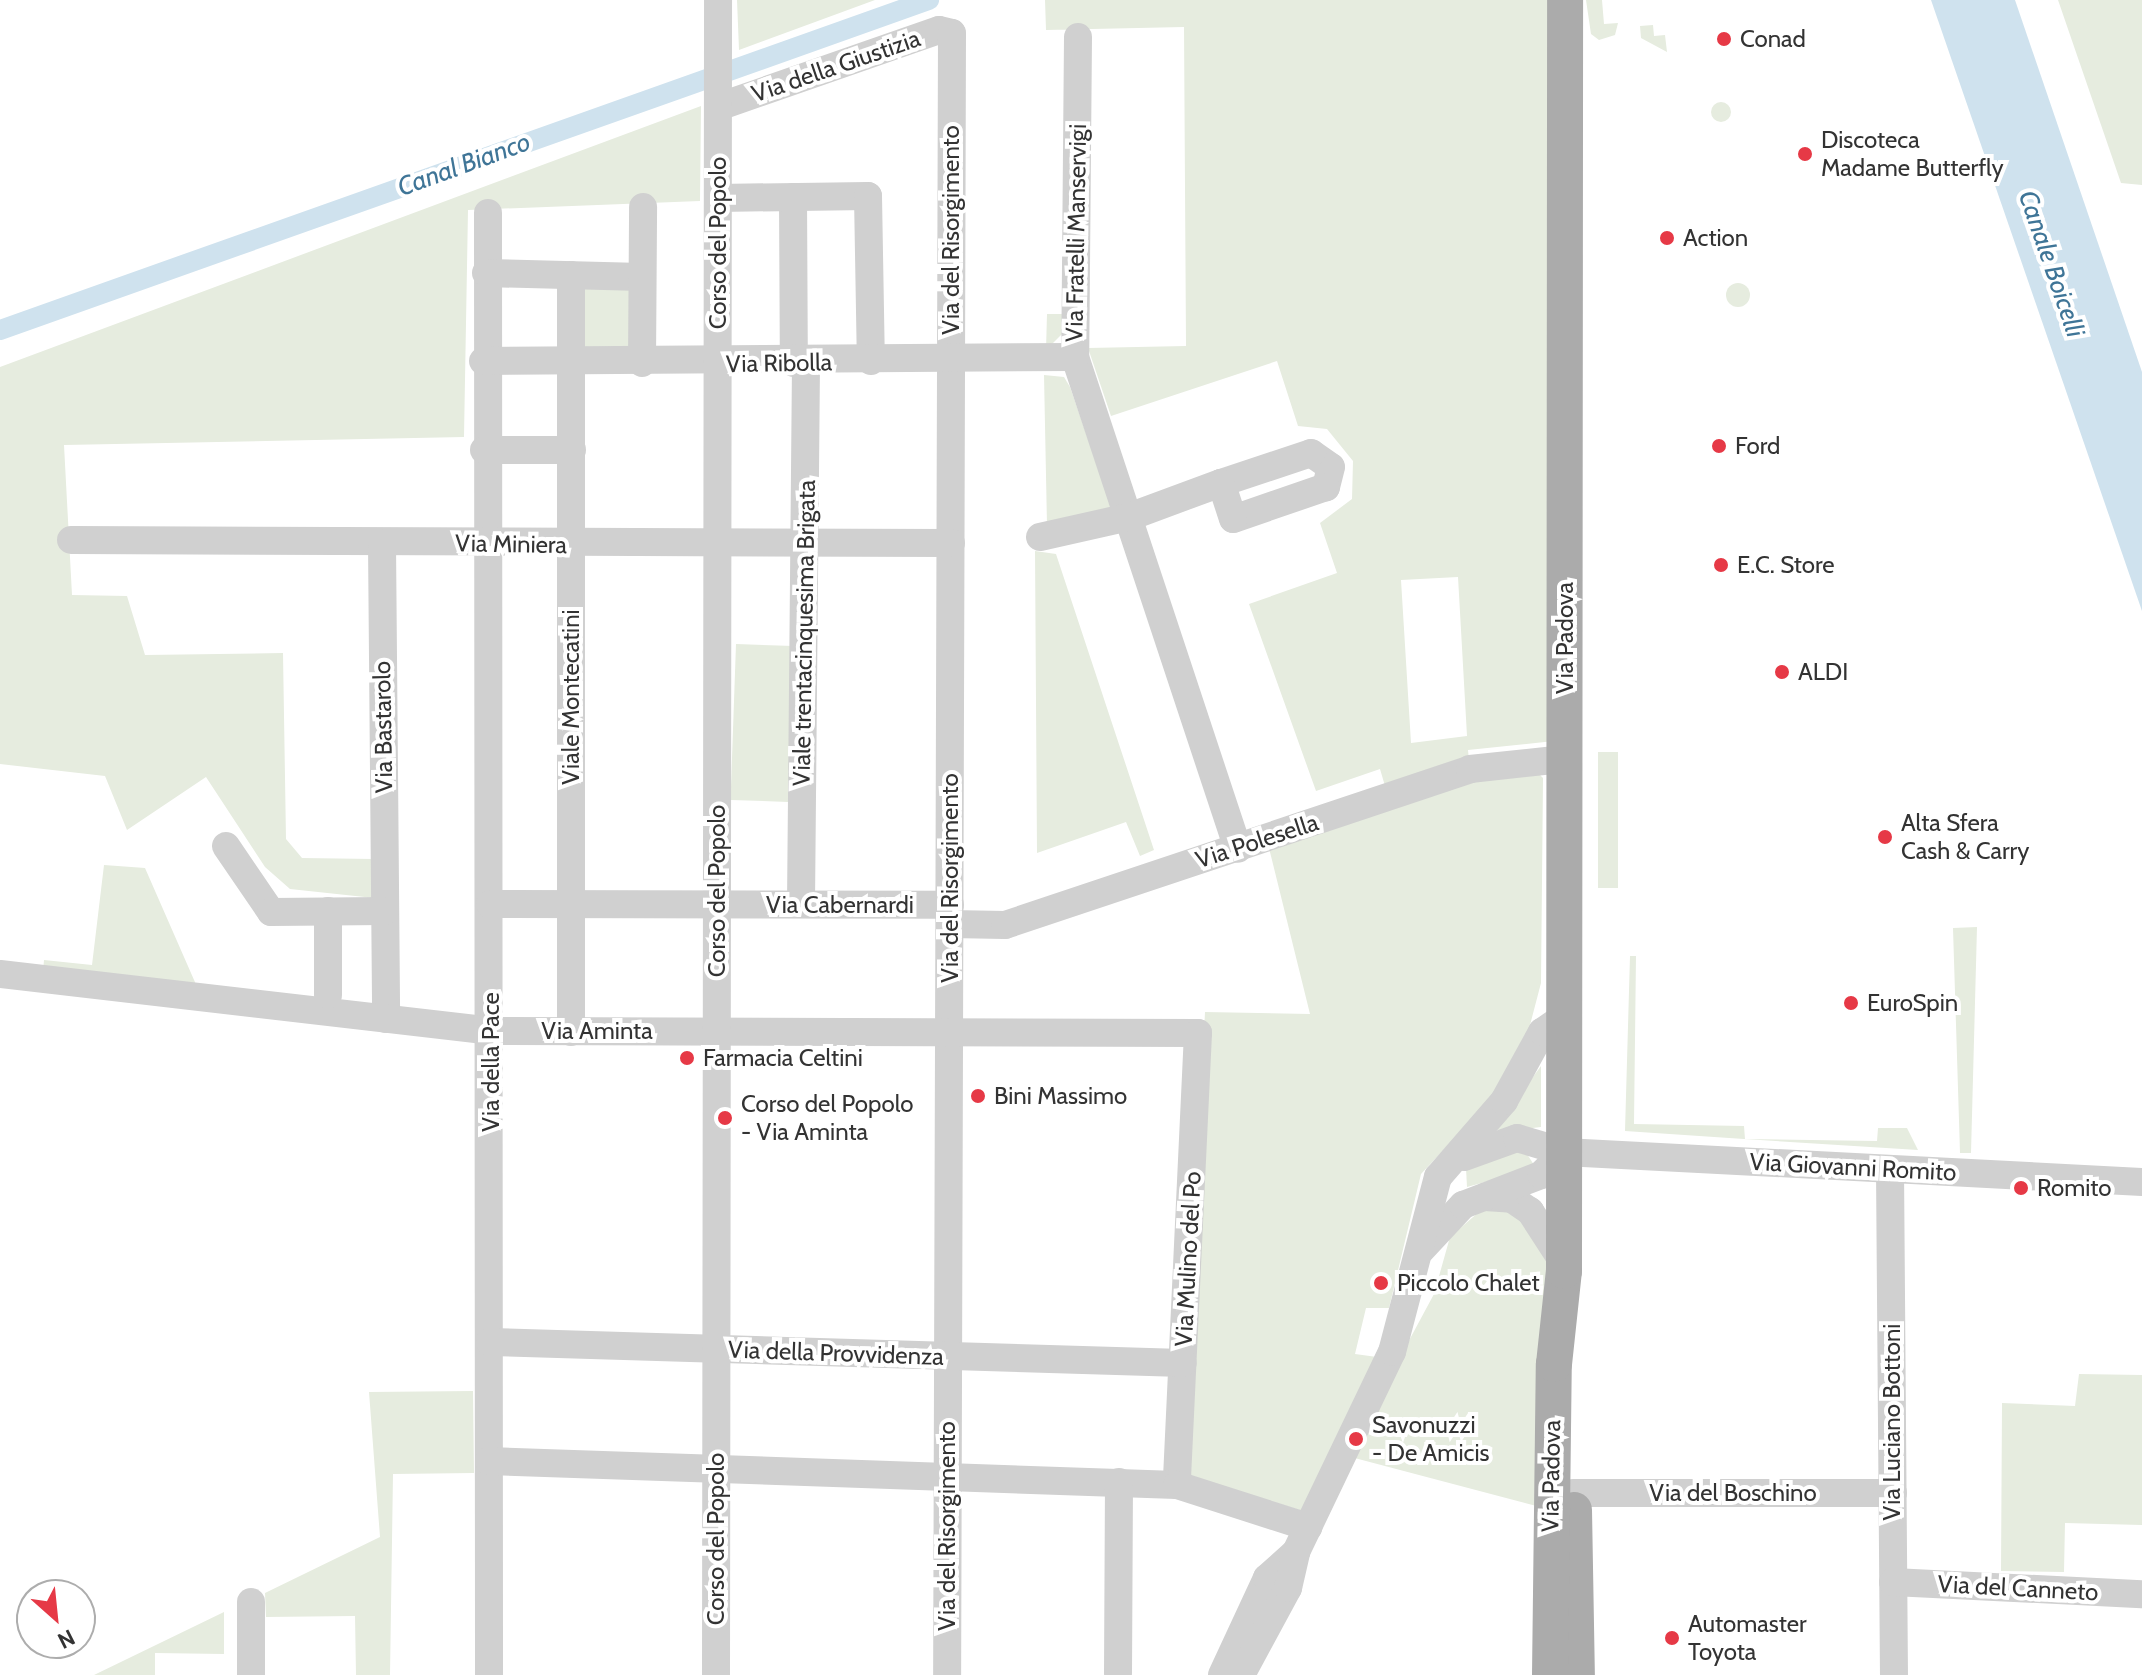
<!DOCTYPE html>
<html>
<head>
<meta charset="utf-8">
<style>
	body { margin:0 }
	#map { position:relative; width:2142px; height:1675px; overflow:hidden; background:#fff; font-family:Cabin,sans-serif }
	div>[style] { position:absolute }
	.green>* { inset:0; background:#e6ecdf; transform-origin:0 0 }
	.round { border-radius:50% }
	.water>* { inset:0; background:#cfe2ee }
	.canal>* { height:20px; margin:-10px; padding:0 10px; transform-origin:10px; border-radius:10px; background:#cfe2ee }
	.minor>* { height:28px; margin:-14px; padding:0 14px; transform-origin:14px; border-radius:14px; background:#d0d0d0 }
	.major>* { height:36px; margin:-18px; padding:0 18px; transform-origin:18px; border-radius:18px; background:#ababab }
	.dots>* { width:22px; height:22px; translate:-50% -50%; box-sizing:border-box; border:4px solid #fff; border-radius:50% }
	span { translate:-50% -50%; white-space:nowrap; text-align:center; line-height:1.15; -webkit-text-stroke:8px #fff; paint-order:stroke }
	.poi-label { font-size:24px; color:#333 }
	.left { translate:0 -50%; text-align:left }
	.street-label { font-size:24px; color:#333 }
	.water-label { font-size:26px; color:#3f7597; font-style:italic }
	.north { position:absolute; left:16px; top:1579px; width:80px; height:80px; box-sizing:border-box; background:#fff; border:2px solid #adadad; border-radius:50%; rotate:153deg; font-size:22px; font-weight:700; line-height:32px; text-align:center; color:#333 }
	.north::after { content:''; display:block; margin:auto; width:28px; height:36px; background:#e63946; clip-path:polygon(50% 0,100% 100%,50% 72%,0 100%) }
</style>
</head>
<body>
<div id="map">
	<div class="green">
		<div style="clip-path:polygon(737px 0,875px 0,739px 50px)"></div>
		<div style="clip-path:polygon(evenodd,1045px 0,1555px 0,1554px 741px,1468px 750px,1469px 760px,1385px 786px,1380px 769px,1316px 791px,1249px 604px,1337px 573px,1320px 523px,1352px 499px,1353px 461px,1327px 429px,1298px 426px,1277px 361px,1111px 416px,1088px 348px,1186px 346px,1184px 27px,1046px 30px,1045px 0,1458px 577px,1467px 736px,1411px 743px,1401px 580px,1458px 577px)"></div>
		<div style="clip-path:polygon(1586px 0,1602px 0,1604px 24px,1618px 23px,1615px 35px,1599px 40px,1591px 34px)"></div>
		<div style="clip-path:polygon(2058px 0,2142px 0,2142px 185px,2121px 183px)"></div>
		<div style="clip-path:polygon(1653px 25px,1654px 36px,1665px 35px,1667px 52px,1641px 38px,1640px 26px)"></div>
		<div class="round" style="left:1711px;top:102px;width:20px;height:20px"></div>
		<div style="clip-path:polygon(701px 106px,700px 201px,468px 210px,464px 437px,64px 445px,72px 595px,127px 596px,145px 655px,283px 653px,286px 839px,302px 858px,374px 859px,374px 898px,290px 889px,265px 867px,206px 777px,127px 830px,105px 776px,0 764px,0 367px)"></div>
		<div style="left:579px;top:282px;width:58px;height:69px"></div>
		<div class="round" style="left:1726px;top:283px;width:24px;height:24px"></div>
		<div style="clip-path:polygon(1047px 314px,1065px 314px,1065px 331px,1046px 350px)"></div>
		<div style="clip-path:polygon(1044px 375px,1064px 377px,1070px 387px,1113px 511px,1047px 525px)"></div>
		<div style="clip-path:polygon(1035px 551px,1056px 554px,1154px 850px,1140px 856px,1126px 822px,1037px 853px)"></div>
		<div style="left:736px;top:644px;width:58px;height:156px;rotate:2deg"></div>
		<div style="left:1598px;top:752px;width:20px;height:136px"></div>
		<div style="clip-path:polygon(1535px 770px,1543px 778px,1541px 983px,1524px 1048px,1506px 1083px,1421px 1174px,1389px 1308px,1366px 1308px,1355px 1354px,1377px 1357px,1306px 1512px,1183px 1474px,1205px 1012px,1310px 1014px,1268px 844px,1477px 771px)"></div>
		<div style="clip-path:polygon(104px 865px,145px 868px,198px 989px,43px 971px,44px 960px,92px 965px)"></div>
		<div style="clip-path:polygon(1977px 927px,1971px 1153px,1960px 1153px,1953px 928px)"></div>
		<div style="clip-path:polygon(1630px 956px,1636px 956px,1634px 1124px,1744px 1126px,1745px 1139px,1877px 1141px,1878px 1128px,1907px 1128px,1918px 1150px,1744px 1139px,1625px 1131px)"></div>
		<div style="clip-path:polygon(1541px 1066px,1541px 1127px,1499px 1132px,1496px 1127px)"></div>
		<div style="clip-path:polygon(1506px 1150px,1527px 1154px,1536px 1168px,1467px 1187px,1466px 1168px)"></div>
		<div style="clip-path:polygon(1511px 1208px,1549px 1258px,1544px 1508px,1347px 1456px,1434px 1294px,1450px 1237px,1480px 1211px)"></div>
		<div style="clip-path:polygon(2079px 1374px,2142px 1375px,2142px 1525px,2065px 1523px,2064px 1572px,2001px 1571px,2002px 1403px,2075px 1406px)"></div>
		<div style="clip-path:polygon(473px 1391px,474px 1473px,393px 1474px,390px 1675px,356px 1675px,355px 1616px,266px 1617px,265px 1593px,380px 1537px,369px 1392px)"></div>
		<div style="clip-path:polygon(224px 1612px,224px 1654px,155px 1653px,155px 1675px,94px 1675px)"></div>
	</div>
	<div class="water">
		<div style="clip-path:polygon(1931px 0,2015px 0,2142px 372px,2142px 611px)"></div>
	</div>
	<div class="canal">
		<div style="left:0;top:330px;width:986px;rotate:-19.56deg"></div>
	</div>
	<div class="minor">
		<div style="left:1078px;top:37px;width:320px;rotate:90.5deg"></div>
		<div style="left:1075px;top:357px;width:518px;rotate:71.67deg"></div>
		<div style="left:718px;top:107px;width:234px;rotate:-19.2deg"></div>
		<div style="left:939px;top:30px;width:13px;rotate:13deg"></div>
		<div style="left:952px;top:33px;width:1642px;rotate:90.17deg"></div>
		<div style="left:793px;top:197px;width:166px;rotate:89.7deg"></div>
		<div style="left:718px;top:198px;width:150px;rotate:-0.8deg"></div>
		<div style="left:868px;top:196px;width:165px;rotate:89deg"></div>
		<div style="left:488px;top:213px;width:1462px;rotate:89.96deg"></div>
		<div style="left:486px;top:273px;width:156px;rotate:1.5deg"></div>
		<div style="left:483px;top:361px;width:592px;rotate:-0.39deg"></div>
		<div style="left:642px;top:363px;width:156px;rotate:-89.6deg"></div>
		<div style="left:484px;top:450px;width:88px"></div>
		<div style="left:1311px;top:453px;width:24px;rotate:35deg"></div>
		<div style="left:1331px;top:467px;width:21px;rotate:104deg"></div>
		<div style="left:1326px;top:487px;width:98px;rotate:161deg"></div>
		<div style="left:1233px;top:519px;width:38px;rotate:-108deg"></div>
		<div style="left:1221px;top:483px;width:95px;rotate:-18.4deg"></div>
		<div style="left:1040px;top:537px;width:91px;rotate:-12.7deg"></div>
		<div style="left:1129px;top:517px;width:98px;rotate:-20.3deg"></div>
		<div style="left:71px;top:540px;width:880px;rotate:0.2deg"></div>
		<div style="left:382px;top:543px;width:476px;rotate:89.5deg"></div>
		<div style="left:226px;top:846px;width:80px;rotate:55.7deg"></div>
		<div style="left:271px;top:912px;width:114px;rotate:-0.5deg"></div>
		<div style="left:490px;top:904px;width:460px;rotate:0.1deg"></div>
		<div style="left:801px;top:904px;width:542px;rotate:-89.47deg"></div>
		<div style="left:950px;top:924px;width:55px;rotate:1deg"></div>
		<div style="left:1005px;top:925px;width:490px;rotate:-18.5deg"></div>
		<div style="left:1470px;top:769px;width:95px;rotate:-6.1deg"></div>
		<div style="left:0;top:974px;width:494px;rotate:6.6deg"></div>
		<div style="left:491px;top:1031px;width:707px;rotate:0.16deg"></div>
		<div style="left:1198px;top:1033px;width:452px;rotate:92.7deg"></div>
		<div style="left:328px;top:995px;width:84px;rotate:-90deg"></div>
		<div style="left:571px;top:1032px;width:757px;rotate:-90deg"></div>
		<div style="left:1564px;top:1152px;width:579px;rotate:2.97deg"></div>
		<div style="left:1464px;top:1157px;width:56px;rotate:-19.7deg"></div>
		<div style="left:1517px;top:1138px;width:49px;rotate:16.6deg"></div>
		<div style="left:1890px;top:1169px;width:506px;rotate:89.55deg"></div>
		<div style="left:1485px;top:1197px;width:27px;rotate:4deg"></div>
		<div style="left:1512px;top:1199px;width:22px;rotate:34deg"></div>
		<div style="left:1530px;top:1211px;width:61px;rotate:57.1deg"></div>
		<div style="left:1421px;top:1250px;width:62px;rotate:-47deg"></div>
		<div style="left:1463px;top:1205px;width:84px;rotate:-21deg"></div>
		<div style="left:1541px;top:1175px;width:33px;rotate:-45deg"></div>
		<div style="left:490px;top:1342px;width:693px;rotate:1.74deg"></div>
		<div style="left:489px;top:1461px;width:688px;rotate:2deg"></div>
		<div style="left:1177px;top:1485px;width:138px;rotate:17.8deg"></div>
		<div style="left:1573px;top:1493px;width:320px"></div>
		<div style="left:1893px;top:1582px;width:249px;rotate:2.8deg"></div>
		<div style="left:1118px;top:1673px;width:191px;rotate:-89.7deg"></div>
		<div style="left:251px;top:1675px;width:73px;rotate:-90deg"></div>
		<div style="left:716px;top:1675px;width:1675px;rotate:-89.93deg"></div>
		<div style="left:1222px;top:1675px;width:107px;rotate:-65.1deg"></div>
		<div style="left:1267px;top:1578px;width:39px;rotate:-42deg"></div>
		<div style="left:1241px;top:1675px;width:99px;rotate:-61.6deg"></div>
		<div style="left:1288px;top:1588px;width:37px;rotate:-77deg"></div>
		<div style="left:1296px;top:1552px;width:222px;rotate:-64.4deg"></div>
		<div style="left:1392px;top:1352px;width:181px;rotate:-75.3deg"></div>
		<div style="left:1438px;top:1177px;width:101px;rotate:-49deg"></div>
		<div style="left:1504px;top:1101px;width:79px;rotate:-61.2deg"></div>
		<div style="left:1542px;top:1032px;width:29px;rotate:-35deg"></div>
	</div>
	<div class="major">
		<div style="left:1574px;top:1510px;width:165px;rotate:89deg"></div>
		<div style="left:1550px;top:1675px;width:311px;rotate:-89.3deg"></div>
		<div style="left:1554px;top:1364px;width:94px;rotate:-83.9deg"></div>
		<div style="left:1564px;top:1271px;width:1271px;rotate:-89.95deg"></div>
	</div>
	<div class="dots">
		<div style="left:1724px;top:39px;background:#e63946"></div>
		<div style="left:1805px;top:154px;background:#e63946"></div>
		<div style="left:1667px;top:238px;background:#e63946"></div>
		<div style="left:1719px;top:446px;background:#e63946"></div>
		<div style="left:1721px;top:565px;background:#e63946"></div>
		<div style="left:1782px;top:672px;background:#e63946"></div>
		<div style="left:1885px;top:837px;background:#e63946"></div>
		<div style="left:1851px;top:1003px;background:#e63946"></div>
		<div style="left:687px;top:1058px;background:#e63946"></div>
		<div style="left:978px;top:1096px;background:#e63946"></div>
		<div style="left:725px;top:1118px;background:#e63946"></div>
		<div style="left:2021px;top:1188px;background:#e63946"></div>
		<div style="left:1381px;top:1283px;background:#e63946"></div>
		<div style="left:1356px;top:1439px;background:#e63946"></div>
		<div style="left:1672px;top:1638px;background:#e63946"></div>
	</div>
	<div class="poi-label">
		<span class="left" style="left:1740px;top:39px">Conad</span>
		<span class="left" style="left:1821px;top:154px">Discoteca<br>Madame Butterfly</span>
		<span class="left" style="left:1683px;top:238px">Action</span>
		<span class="left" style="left:1735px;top:446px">Ford</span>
		<span class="left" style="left:1737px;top:565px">E.C. Store</span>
		<span class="left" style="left:1798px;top:672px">ALDI</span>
		<span class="left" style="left:1901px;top:837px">Alta Sfera<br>Cash &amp; Carry</span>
		<span class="left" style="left:1867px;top:1003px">EuroSpin</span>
		<span class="left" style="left:703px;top:1058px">Farmacia Celtini</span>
		<span class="left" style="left:994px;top:1096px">Bini Massimo</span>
		<span class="left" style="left:741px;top:1118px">Corso del Popolo<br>- Via Aminta</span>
		<span class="left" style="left:2037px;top:1188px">Romito</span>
		<span class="left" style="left:1397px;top:1283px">Piccolo Chalet</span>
		<span class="left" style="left:1372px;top:1439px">Savonuzzi<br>- De Amicis</span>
		<span class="left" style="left:1688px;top:1638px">Automaster<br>Toyota</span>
	</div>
	<div class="street-label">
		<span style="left:836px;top:66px;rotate:-19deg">Via della Giustizia</span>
		<span style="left:951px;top:230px;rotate:-90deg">Via del Risorgimento</span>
		<span style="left:1076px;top:233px;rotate:-89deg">Via Fratelli Manservigi</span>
		<span style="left:718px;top:243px;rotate:-90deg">Corso del Popolo</span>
		<span style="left:779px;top:363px;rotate:-1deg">Via Ribolla</span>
		<span style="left:511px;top:544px;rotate:1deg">Via Miniera</span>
		<span style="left:804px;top:633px;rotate:-89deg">Viale trentacinquesima Brigata</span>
		<span style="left:1565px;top:638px;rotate:-90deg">Via Padova</span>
		<span style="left:571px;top:697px;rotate:-90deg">Viale Montecatini</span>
		<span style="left:383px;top:727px;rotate:-91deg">Via Bastarolo</span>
		<span style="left:1257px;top:841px;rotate:-18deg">Via Polesella</span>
		<span style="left:950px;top:878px;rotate:-90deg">Via del Risorgimento</span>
		<span style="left:717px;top:891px;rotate:-90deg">Corso del Popolo</span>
		<span style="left:840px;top:905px">Via Cabernardi</span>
		<span style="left:597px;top:1031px">Via Aminta</span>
		<span style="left:491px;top:1062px;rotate:-90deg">Via della Pace</span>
		<span style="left:1853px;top:1167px;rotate:3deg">Via Giovanni Romito</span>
		<span style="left:1188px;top:1259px;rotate:-87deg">Via Mulino del Po</span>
		<span style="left:836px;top:1353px;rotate:2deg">Via della Provvidenza</span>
		<span style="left:1892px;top:1422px;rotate:-90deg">Via Luciano Bottoni</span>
		<span style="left:1551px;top:1476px;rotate:-89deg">Via Padova</span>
		<span style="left:1733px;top:1493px">Via del Boschino</span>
		<span style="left:947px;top:1526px;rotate:-90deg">Via del Risorgimento</span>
		<span style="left:716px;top:1539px;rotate:-90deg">Corso del Popolo</span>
		<span style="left:2018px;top:1588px;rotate:3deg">Via del Canneto</span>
	</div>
	<div class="water-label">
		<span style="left:464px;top:165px;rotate:-20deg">Canal Bianco</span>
		<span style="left:2051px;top:264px;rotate:71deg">Canale Boicelli</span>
	</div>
	<div class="north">N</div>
</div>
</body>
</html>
